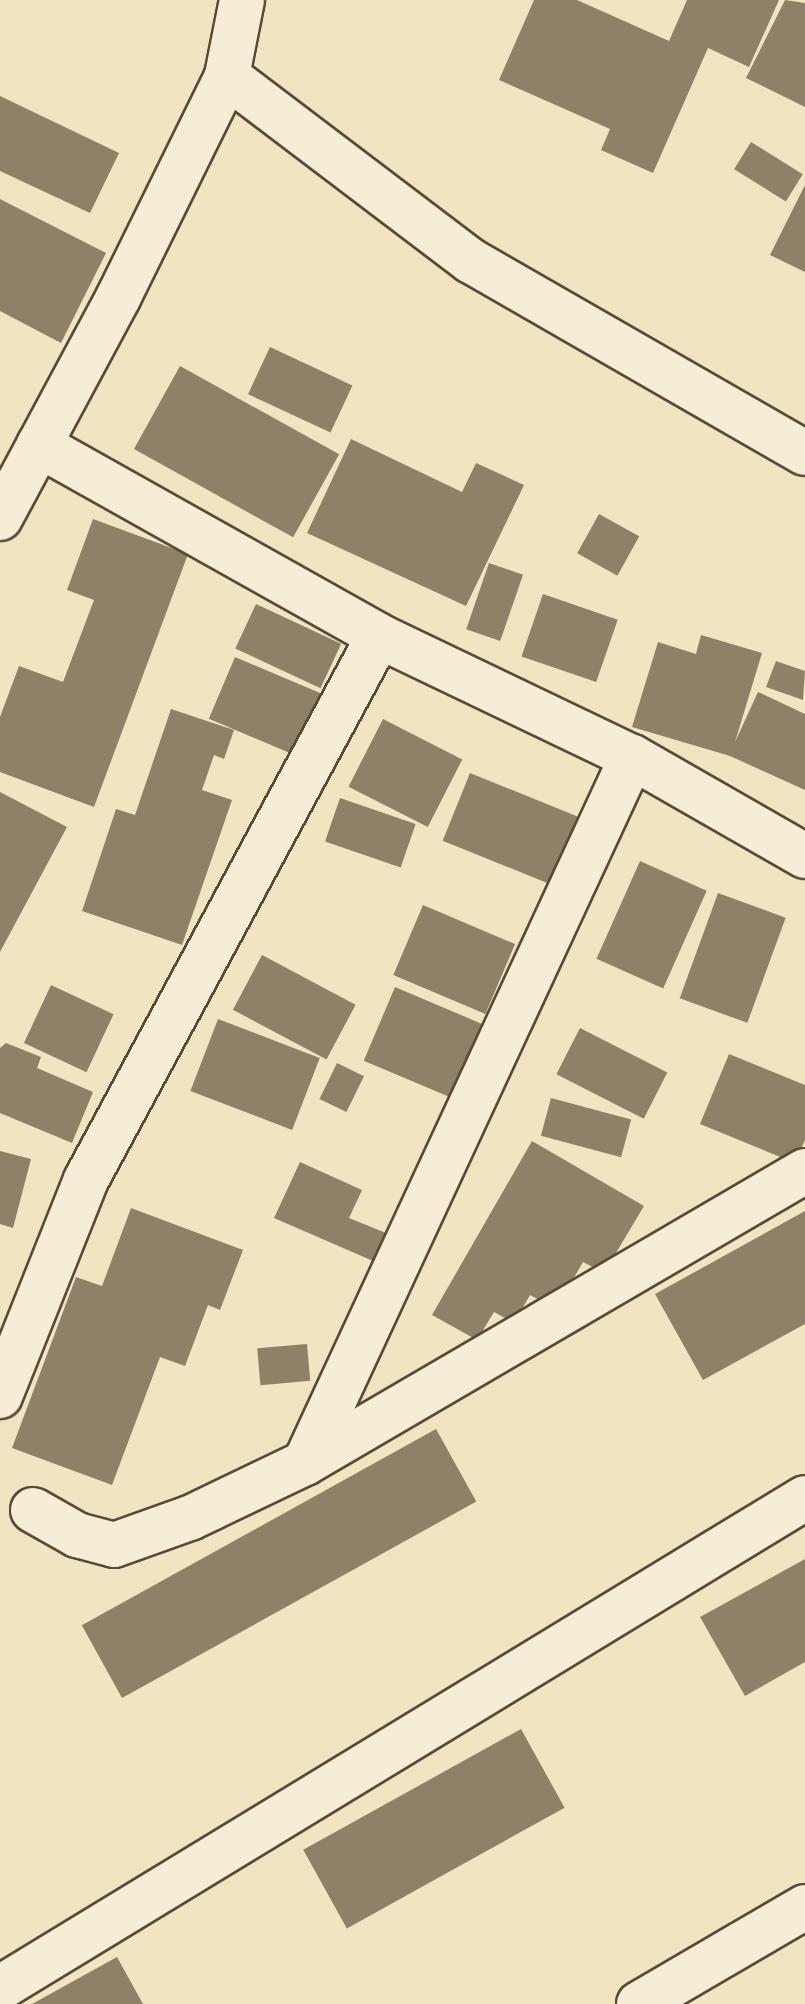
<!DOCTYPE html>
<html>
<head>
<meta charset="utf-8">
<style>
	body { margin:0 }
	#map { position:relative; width:805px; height:2004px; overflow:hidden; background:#f1e4c0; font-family:"Gentium Book Plus",serif }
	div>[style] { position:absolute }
	.building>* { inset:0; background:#8f8168; transform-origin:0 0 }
	.roads { filter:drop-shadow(2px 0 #584a37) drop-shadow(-2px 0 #584a37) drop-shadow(0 2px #584a37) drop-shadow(0 -2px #584a37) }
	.minor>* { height:44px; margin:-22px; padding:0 22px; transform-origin:22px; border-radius:22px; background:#f6edd6 }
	span { translate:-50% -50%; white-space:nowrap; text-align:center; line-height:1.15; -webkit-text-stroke:6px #f6edd6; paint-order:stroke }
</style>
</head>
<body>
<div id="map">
	<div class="building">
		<div style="clip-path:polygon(534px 0,577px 0,669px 41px,687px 0,779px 0,749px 67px,708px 48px,653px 173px,601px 150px,610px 129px,499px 80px)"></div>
		<div style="clip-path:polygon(785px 0,805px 3px,805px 107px,746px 78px)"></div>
		<div style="clip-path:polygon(0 96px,119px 153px,90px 213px,0 171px)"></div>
		<div style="left:751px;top:142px;width:61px;height:32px;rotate:32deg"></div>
		<div style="clip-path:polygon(805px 185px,805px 272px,770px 255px)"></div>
		<div style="clip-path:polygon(0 199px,106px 253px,61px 343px,0 311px)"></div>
		<div style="left:270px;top:347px;width:91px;height:52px;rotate:25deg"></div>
		<div style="left:180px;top:366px;width:182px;height:95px;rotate:29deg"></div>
		<div style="clip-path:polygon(351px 439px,462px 492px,476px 463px,524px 485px,466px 606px,307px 533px)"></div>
		<div style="left:599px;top:514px;width:46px;height:45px;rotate:29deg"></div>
		<div style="clip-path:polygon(93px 519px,188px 554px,94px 807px,0 772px,0 717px,19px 666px,63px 682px,94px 600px,67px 590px)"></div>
		<div style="left:489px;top:563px;width:36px;height:70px;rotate:19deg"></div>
		<div style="left:543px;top:594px;width:79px;height:66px;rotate:19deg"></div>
		<div style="left:256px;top:604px;width:94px;height:49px;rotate:25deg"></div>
		<div style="clip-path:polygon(701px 635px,762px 653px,735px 742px,758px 692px,805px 714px,805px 790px,730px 756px,632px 727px,658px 642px,696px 654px)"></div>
		<div style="left:235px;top:657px;width:111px;height:67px;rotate:23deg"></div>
		<div style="clip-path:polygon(776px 661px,805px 671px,803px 700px,766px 687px)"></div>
		<div style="clip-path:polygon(171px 709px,234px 730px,224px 759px,214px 755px,202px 790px,232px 800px,182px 945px,82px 911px,116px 809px,135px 815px)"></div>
		<div style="left:383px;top:719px;width:89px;height:76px;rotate:27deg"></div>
		<div style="left:470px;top:773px;width:116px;height:73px;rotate:22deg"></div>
		<div style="clip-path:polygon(0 792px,67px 827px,0 952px)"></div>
		<div style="left:340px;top:798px;width:80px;height:46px;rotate:19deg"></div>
		<div style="left:640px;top:861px;width:73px;height:107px;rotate:24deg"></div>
		<div style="left:718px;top:893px;width:72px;height:112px;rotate:20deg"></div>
		<div style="left:423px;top:905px;width:100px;height:76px;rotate:23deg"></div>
		<div style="left:262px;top:955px;width:106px;height:62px;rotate:28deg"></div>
		<div style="left:51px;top:985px;width:69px;height:64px;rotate:25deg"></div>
		<div style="left:395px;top:987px;width:101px;height:80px;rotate:23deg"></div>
		<div style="left:218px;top:1019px;width:109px;height:77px;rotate:21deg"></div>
		<div style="left:580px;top:1028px;width:98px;height:52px;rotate:27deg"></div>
		<div style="clip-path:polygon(6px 1043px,41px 1057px,37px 1068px,93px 1092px,72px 1143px,0 1113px,0 1048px)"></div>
		<div style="clip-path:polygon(729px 1054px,805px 1085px,805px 1140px,795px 1163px,700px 1124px)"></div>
		<div style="left:337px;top:1063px;width:30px;height:40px;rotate:26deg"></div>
		<div style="left:551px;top:1098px;width:83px;height:39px;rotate:15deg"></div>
		<div style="clip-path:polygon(532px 1141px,644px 1206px,604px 1273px,583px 1262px,556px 1309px,530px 1295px,514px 1323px,494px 1312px,477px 1340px,432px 1315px)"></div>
		<div style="clip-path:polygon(0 1151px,31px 1159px,13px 1228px,0 1224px)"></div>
		<div style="clip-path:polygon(300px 1162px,362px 1190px,349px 1218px,386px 1233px,373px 1261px,274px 1218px)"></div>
		<div style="clip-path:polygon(131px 1208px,243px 1250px,220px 1310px,208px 1305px,185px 1366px,160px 1357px,112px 1485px,12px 1448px,76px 1277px,102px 1286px)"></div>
		<div style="clip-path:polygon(805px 1211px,805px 1324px,703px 1380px,655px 1294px)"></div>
		<div style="left:307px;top:1344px;width:37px;height:50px;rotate:85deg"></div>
		<div style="left:436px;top:1429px;width:83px;height:405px;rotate:61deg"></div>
		<div style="clip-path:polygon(805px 1559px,805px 1662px,745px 1696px,700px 1617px)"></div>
		<div style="left:521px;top:1729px;width:90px;height:249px;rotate:61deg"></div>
		<div style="clip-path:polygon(117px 1957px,143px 2004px,32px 2004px)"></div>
	</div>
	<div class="roads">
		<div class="minor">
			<div style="left:242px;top:0;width:77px;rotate:101.2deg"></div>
			<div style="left:227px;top:76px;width:306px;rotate:37.2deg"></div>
			<div style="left:471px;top:261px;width:385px;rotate:29.9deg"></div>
			<div style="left:39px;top:445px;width:390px;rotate:29.3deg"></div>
			<div style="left:379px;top:636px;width:280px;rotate:25.6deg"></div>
			<div style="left:0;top:518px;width:250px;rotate:-61.8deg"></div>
			<div style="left:118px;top:298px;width:247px;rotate:-63.8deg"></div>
			<div style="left:805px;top:856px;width:199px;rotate:-150.2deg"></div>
			<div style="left:632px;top:757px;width:778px;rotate:114.85deg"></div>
			<div style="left:305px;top:1463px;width:579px;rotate:-30.28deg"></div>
			<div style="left:0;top:1396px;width:232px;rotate:-68.3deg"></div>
			<div style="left:86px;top:1180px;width:618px;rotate:-61.69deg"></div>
			<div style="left:33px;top:1510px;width:51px;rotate:29.6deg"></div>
			<div style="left:77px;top:1535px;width:38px;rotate:15deg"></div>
			<div style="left:114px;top:1545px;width:81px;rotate:-19.6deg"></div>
			<div style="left:190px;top:1518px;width:127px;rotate:-25.6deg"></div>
			<div style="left:0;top:1988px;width:942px;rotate:-31.33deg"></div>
			<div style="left:639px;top:2004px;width:192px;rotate:-30.3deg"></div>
		</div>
	</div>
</div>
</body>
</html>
